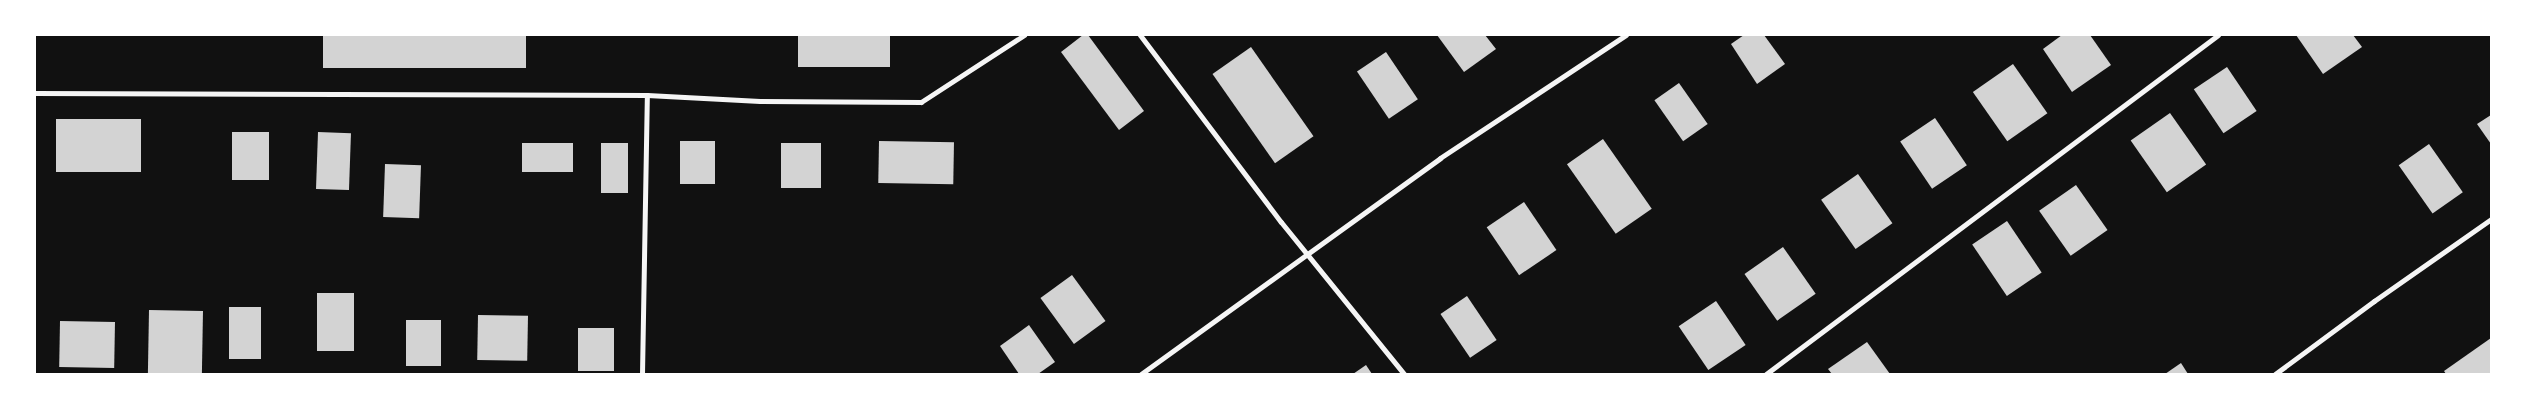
<!DOCTYPE html>
<html>
<head>
<meta charset="utf-8">
<style>
	body { margin:0 }
	#map { position:relative; width:2526px; height:409px; overflow:hidden; background:#111; font-family:Inter,sans-serif }
	div>[style] { position:absolute }
	.building>* { inset:0; background:#d3d3d3; transform-origin:0 0 }
	.minor>* { height:5px; margin:-2.5px; padding:0 2.5px; transform-origin:2.5px; border-radius:2.5px; background:#f5f5f5 }
	span { translate:-50% -50%; white-space:nowrap; text-align:center; line-height:1.15; -webkit-text-stroke:4px #fff; paint-order:stroke }
	.frame { position:absolute; inset:0; border:36px solid #fff; pointer-events:none }
</style>
</head>
<body>
<div id="map">
	<div class="building">
		<div style="left:323px;top:35px;width:203px;height:33px"></div>
		<div style="left:798px;top:35px;width:92px;height:32px"></div>
		<div style="clip-path:polygon(1083px 35px,1088px 35px,1144px 111px,1119px 130px,1061px 52px)"></div>
		<div style="clip-path:polygon(1437px 35px,1485px 35px,1496px 49px,1464px 72px)"></div>
		<div style="clip-path:polygon(1744px 35px,1764px 35px,1785px 64px,1757px 84px,1731px 44px)"></div>
		<div style="clip-path:polygon(2062px 35px,2090px 35px,2111px 65px,2072px 92px,2043px 49px)"></div>
		<div style="clip-path:polygon(2296px 35px,2353px 35px,2362px 47px,2323px 74px)"></div>
		<div style="left:1251px;top:47px;width:109px;height:47px;rotate:55deg"></div>
		<div style="left:1386px;top:52px;width:57px;height:35px;rotate:56deg"></div>
		<div style="left:2013px;top:64px;width:60px;height:49px;rotate:55deg"></div>
		<div style="left:2227px;top:67px;width:53px;height:40px;rotate:56deg"></div>
		<div style="left:1679px;top:83px;width:50px;height:30px;rotate:55deg"></div>
		<div style="left:2170px;top:113px;width:63px;height:48px;rotate:55deg"></div>
		<div style="clip-path:polygon(2491px 115px,2491px 144px,2477px 124px)"></div>
		<div style="left:1935px;top:118px;width:57px;height:42px;rotate:56deg"></div>
		<div style="left:56px;top:119px;width:85px;height:53px"></div>
		<div style="left:232px;top:132px;width:37px;height:48px"></div>
		<div style="left:318px;top:132px;width:33px;height:57px;rotate:2deg"></div>
		<div style="left:1603px;top:139px;width:85px;height:44px;rotate:55deg"></div>
		<div style="left:680px;top:141px;width:35px;height:43px"></div>
		<div style="left:879px;top:141px;width:75px;height:42px;rotate:1deg"></div>
		<div style="left:522px;top:143px;width:51px;height:29px"></div>
		<div style="left:601px;top:143px;width:27px;height:50px"></div>
		<div style="left:781px;top:143px;width:40px;height:45px"></div>
		<div style="left:2429px;top:144px;width:59px;height:37px;rotate:55deg"></div>
		<div style="left:385px;top:164px;width:36px;height:53px;rotate:2deg"></div>
		<div style="left:1858px;top:174px;width:60px;height:45px;rotate:55deg"></div>
		<div style="left:2076px;top:185px;width:55px;height:45px;rotate:55deg"></div>
		<div style="left:1524px;top:202px;width:58px;height:45px;rotate:56deg"></div>
		<div style="left:2007px;top:221px;width:62px;height:42px;rotate:56deg"></div>
		<div style="left:1783px;top:247px;width:57px;height:47px;rotate:55deg"></div>
		<div style="left:1072px;top:275px;width:57px;height:39px;rotate:54deg"></div>
		<div style="left:317px;top:293px;width:37px;height:58px"></div>
		<div style="left:1467px;top:296px;width:53px;height:32px;rotate:56deg"></div>
		<div style="left:1716px;top:301px;width:53px;height:45px;rotate:56deg"></div>
		<div style="left:229px;top:307px;width:32px;height:52px"></div>
		<div style="left:149px;top:310px;width:54px;height:64px;rotate:1deg"></div>
		<div style="left:478px;top:315px;width:50px;height:45px;rotate:1deg"></div>
		<div style="left:406px;top:320px;width:35px;height:46px"></div>
		<div style="left:60px;top:321px;width:55px;height:46px;rotate:1deg"></div>
		<div style="clip-path:polygon(1029px 325px,1055px 362px,1038px 374px,1019px 374px,1000px 346px)"></div>
		<div style="left:578px;top:328px;width:36px;height:43px"></div>
		<div style="clip-path:polygon(2491px 338px,2491px 374px,2446px 374px,2444px 371px)"></div>
		<div style="clip-path:polygon(1867px 342px,1890px 374px,1832px 374px,1828px 369px)"></div>
		<div style="clip-path:polygon(2181px 363px,2188px 374px,2165px 374px)"></div>
		<div style="clip-path:polygon(1366px 365px,1372px 374px,1353px 374px)"></div>
	</div>
	<div class="minor">
		<div style="left:1140px;top:35px;width:234px;rotate:53deg"></div>
		<div style="left:1281px;top:222px;width:196px;rotate:51deg"></div>
		<div style="left:35px;top:93px;width:612px;rotate:0.19deg"></div>
		<div style="left:647px;top:95px;width:113px;rotate:3deg"></div>
		<div style="left:760px;top:101px;width:161px;rotate:0.4deg"></div>
		<div style="left:921px;top:102px;width:123px;rotate:-33deg"></div>
		<div style="left:642px;top:374px;width:279px;rotate:-89deg"></div>
		<div style="left:1141px;top:374px;width:369px;rotate:-35.8deg"></div>
		<div style="left:1440px;top:158px;width:223px;rotate:-33.5deg"></div>
		<div style="left:1766px;top:374px;width:565px;rotate:-36.87deg"></div>
		<div style="left:2275px;top:374px;width:123px;rotate:-36.4deg"></div>
		<div style="left:2374px;top:301px;width:143px;rotate:-35deg"></div>
	</div>
	<div class="frame"></div>
</div>
</body>
</html>
